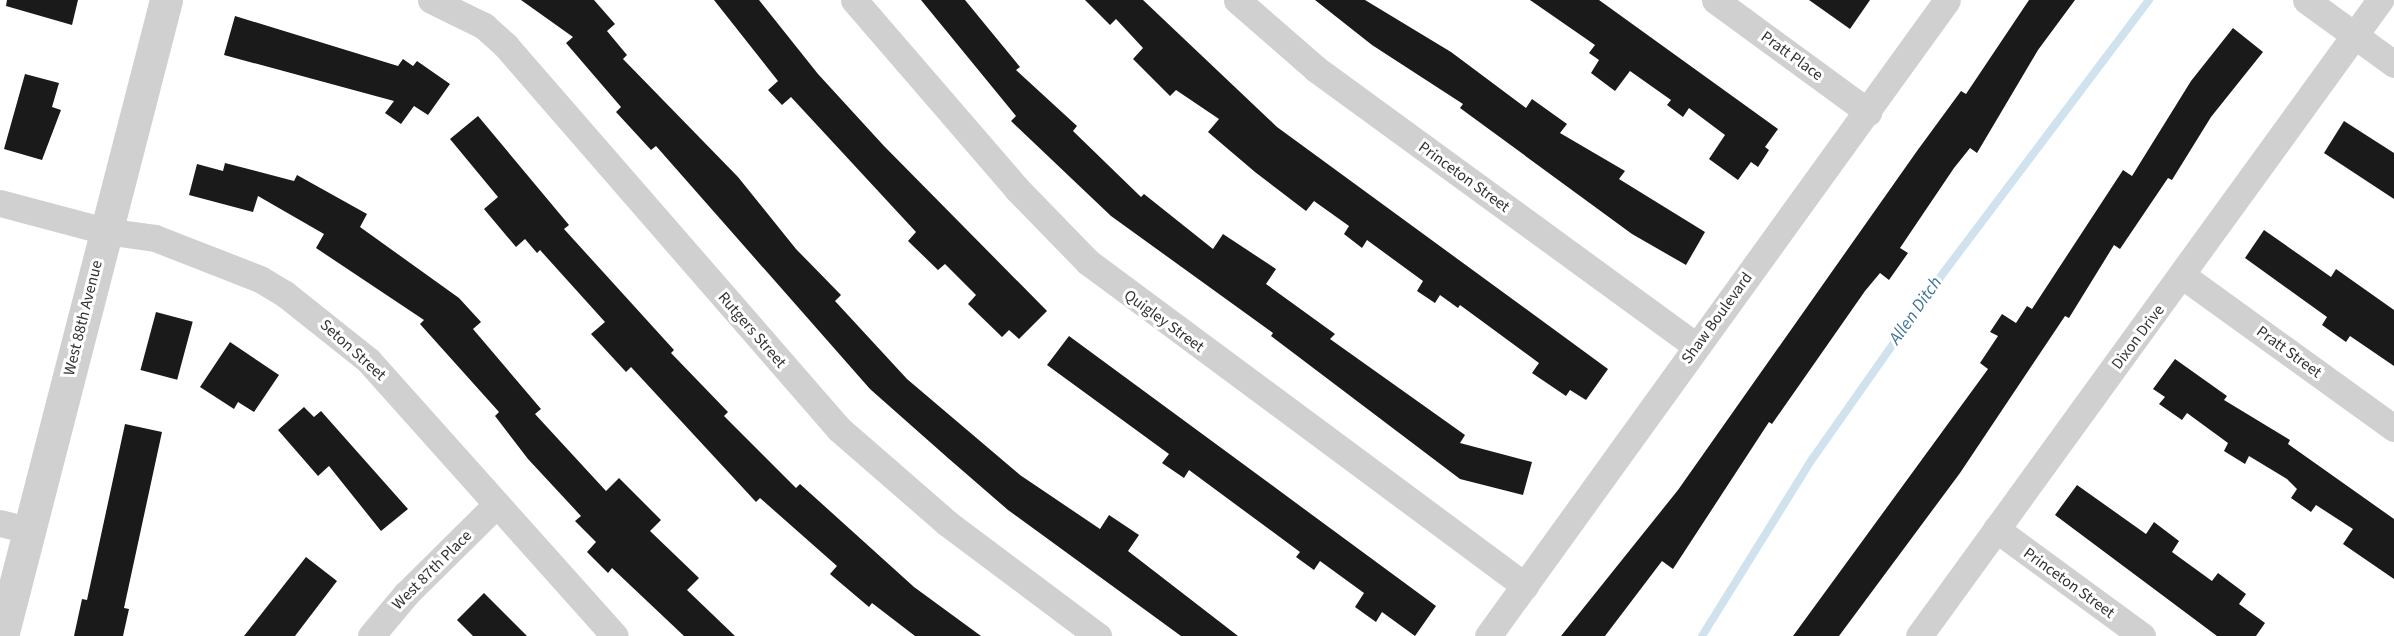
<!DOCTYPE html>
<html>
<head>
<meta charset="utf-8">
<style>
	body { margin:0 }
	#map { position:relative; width:2394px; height:636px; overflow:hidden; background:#fff; font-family:"Source Sans 3",sans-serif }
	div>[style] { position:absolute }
	.stream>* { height:8px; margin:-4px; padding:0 4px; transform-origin:4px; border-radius:4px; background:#cfe2ee }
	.building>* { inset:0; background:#1a1a1a; transform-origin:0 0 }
	.minor>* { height:27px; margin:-13.5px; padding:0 13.5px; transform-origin:13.5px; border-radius:13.5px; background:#d0d0d0 }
	.tertiary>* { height:33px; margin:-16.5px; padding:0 16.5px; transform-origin:16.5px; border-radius:16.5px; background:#d0d0d0 }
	span { translate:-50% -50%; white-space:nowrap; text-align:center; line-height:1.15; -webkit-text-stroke:6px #fff; paint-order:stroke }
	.street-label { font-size:16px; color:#333 }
	.water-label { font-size:18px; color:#3f7597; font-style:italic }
</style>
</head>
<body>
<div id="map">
	<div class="stream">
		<div style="left:1702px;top:636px;width:210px;rotate:-58.1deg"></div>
		<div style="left:1813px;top:458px;width:218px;rotate:-54.9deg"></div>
		<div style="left:1938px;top:280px;width:351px;rotate:-53deg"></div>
	</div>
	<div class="building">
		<div style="clip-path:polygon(7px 0,78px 0,72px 25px,6px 6px)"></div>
		<div style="clip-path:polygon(521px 0,594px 0,615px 24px,607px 31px,627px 55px,623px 59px,738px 177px,796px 249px,841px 295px,835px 301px,907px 379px,1020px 475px,1100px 529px,1109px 515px,1139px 535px,1128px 551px,1238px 636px,1181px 636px,1008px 510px,948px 458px,870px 389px,656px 146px,651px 150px,616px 112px,621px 107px,566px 43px,573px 37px)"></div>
		<div style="clip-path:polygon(714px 0,759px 0,818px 74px,884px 146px,1047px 311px,1019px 339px,1009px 330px,1002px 337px,968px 304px,976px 295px,945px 264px,938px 270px,908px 241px,916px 232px,791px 97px,782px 105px,768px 90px,778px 81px)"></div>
		<div style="clip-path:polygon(921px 0,965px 0,1020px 67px,1016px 70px,1077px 126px,1073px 131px,1141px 197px,1144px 194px,1213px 249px,1223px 234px,1276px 269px,1266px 284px,1335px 334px,1330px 339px,1465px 435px,1460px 443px,1532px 462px,1523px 495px,1460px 479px,1271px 336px,1273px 333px,1111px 216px,1011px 121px,1016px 116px)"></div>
		<div style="clip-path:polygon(1085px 0,1143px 0,1277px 127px,1608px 369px,1586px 400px,1570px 390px,1566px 396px,1532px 373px,1539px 363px,1460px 305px,1458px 308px,1440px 295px,1435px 303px,1417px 291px,1423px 281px,1367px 240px,1362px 248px,1344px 234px,1349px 226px,1314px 201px,1306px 211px,1255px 172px,1208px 132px,1219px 119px,1176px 90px,1170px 96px,1133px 59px,1143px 48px,1116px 19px,1110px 25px)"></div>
		<div style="clip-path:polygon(1315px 0,1365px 0,1451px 52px,1526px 108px,1532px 99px,1567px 124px,1560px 133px,1625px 171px,1619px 179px,1705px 232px,1686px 265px,1632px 234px,1460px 108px,1463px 104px,1372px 45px)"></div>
		<div style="clip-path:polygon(1530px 0,1599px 0,1778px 129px,1765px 147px,1769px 150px,1758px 167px,1751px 162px,1738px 180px,1709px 159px,1725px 135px,1689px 108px,1683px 117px,1667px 105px,1671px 100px,1630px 71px,1615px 91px,1591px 73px,1599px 60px,1589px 53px,1595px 45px)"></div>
		<div style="clip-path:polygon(1809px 0,1870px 0,1850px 29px)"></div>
		<div style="clip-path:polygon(2029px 0,2075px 0,2038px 50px,1977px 153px,1970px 148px,1954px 168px,1900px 248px,1908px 253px,1889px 280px,1880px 273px,1865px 291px,1772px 424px,1769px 422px,1673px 569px,1662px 561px,1605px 636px,1561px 636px,1678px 490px,1917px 151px,1961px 91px,1966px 94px)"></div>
		<div style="clip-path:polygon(235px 16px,398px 66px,403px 59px,413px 66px,417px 61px,450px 84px,428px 115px,414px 106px,401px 124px,385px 113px,394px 101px,224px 55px)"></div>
		<div style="clip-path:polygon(2233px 28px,2263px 52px,2211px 117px,2172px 180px,2168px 178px,2120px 249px,2114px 245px,2069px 318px,2065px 316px,1960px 473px,1839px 636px,1793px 636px,1988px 369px,1980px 363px,1998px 336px,1990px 332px,2002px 314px,2016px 323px,2027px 306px,2032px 309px,2123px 170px,2132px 176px,2191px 81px)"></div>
		<div style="clip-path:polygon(25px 74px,59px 83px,52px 107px,61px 110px,42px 160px,4px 149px)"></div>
		<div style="clip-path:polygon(478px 116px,569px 225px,564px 229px,674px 350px,671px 353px,728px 412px,724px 416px,796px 488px,800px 484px,914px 587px,981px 636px,915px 636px,872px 603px,869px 607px,830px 574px,837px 566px,760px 498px,756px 502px,631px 367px,626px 372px,591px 334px,605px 322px,540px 250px,537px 253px,525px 239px,516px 247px,484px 209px,498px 197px,450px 139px)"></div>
		<div style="clip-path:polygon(2344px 121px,2394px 153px,2394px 199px,2324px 153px)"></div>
		<div style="clip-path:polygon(225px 163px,294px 181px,297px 175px,367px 214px,360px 227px,459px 298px,481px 322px,473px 329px,541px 409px,535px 414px,606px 491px,619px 478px,661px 520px,650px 531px,699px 578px,687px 590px,735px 636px,684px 636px,612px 568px,608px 573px,587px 552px,596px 542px,575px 521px,581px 516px,528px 459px,495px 416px,499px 412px,420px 324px,424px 320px,316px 248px,324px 234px,258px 196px,253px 212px,189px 195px,197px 164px,223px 171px)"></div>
		<div style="clip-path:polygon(2264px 230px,2331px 277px,2336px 269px,2394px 310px,2394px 366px,2350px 336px,2346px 342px,2322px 325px,2327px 317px,2245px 258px)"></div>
		<div style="left:156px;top:312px;width:38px;height:60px;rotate:15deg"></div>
		<div style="clip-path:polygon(1069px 336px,1436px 606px,1415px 636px,1382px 612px,1376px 622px,1355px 607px,1364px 593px,1320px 561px,1314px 570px,1296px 557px,1300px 552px,1189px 470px,1184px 478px,1162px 463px,1169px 454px,1047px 365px)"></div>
		<div style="clip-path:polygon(230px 342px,279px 375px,254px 412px,238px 402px,234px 409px,200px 387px)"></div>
		<div style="clip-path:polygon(2175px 359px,2227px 396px,2224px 400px,2290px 440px,2288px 444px,2394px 519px,2394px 579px,2343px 544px,2353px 529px,2316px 505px,2311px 512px,2291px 498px,2297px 489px,2287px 479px,2249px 456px,2245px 464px,2224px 451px,2228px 443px,2187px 413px,2182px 420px,2159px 404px,2165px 397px,2153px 389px)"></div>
		<div style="clip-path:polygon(304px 407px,314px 417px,321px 411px,408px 509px,381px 531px,329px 466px,318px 476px,278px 430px)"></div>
		<div style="clip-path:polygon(125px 424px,162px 432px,124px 608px,129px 609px,123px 636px,74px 636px,82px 599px,87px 600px)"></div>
		<div style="clip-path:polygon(2077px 485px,2146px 534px,2154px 522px,2179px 541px,2172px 552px,2212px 581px,2218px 573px,2246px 594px,2239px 604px,2265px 623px,2256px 636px,2217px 636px,2055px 515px)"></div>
		<div style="clip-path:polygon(306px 557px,337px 581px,295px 636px,244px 636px)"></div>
		<div style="clip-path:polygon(484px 593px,527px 636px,473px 636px,457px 620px)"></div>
	</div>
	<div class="minor">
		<div style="left:431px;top:0;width:59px;rotate:26.1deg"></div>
		<div style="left:484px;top:26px;width:30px;rotate:42deg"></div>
		<div style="left:506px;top:46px;width:508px;rotate:48.99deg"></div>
		<div style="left:839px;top:429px;width:143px;rotate:41deg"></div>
		<div style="left:947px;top:523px;width:189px;rotate:36.8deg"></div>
		<div style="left:854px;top:0;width:250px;rotate:49.2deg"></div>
		<div style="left:1017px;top:189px;width:102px;rotate:45.8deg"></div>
		<div style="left:1088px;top:262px;width:544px;rotate:36.55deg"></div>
		<div style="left:1237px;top:0;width:105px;rotate:41.1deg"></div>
		<div style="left:1316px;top:69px;width:470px;rotate:36.1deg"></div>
		<div style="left:1715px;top:0;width:190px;rotate:36.2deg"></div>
		<div style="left:2306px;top:0;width:109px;rotate:36deg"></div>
		<div style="left:0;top:203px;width:109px;rotate:14.9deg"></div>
		<div style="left:105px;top:231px;width:50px;rotate:8deg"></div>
		<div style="left:155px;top:238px;width:113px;rotate:21.3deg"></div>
		<div style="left:260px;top:279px;width:29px;rotate:31deg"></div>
		<div style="left:285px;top:294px;width:106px;rotate:38.5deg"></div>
		<div style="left:368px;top:360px;width:370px;rotate:48.2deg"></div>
		<div style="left:2183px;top:276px;width:260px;rotate:35.8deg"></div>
		<div style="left:0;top:523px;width:32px;rotate:14deg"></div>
		<div style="left:1996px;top:529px;width:181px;rotate:36.2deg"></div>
		<div style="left:371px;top:636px;width:55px;rotate:-50.2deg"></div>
		<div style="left:406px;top:594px;width:125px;rotate:-44.7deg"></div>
		<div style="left:1488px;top:636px;width:784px;rotate:-54.18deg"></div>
		<div style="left:1919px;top:636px;width:786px;rotate:-54.06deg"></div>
	</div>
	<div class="tertiary">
		<div style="left:2px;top:636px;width:657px;rotate:-75.54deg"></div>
	</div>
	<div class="street-label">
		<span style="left:1792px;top:56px;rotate:36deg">Pratt Place</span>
		<span style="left:1464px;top:177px;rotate:36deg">Princeton Street</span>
		<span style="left:83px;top:318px;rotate:-76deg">West 88th Avenue</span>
		<span style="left:1717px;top:318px;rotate:-54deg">Shaw Boulevard</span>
		<span style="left:1164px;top:321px;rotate:36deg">Quigley Street</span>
		<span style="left:752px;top:330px;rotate:49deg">Rutgers Street</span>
		<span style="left:2138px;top:337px;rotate:-53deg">Dixon Drive</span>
		<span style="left:353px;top:350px;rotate:42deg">Seton Street</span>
		<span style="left:2289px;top:352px;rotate:36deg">Pratt Street</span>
		<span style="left:432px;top:570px;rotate:-45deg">West 87th Place</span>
		<span style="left:2069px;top:583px;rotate:36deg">Princeton Street</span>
	</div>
	<div class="water-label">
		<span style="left:1916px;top:311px;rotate:-55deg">Allen Ditch</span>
	</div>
</div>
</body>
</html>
